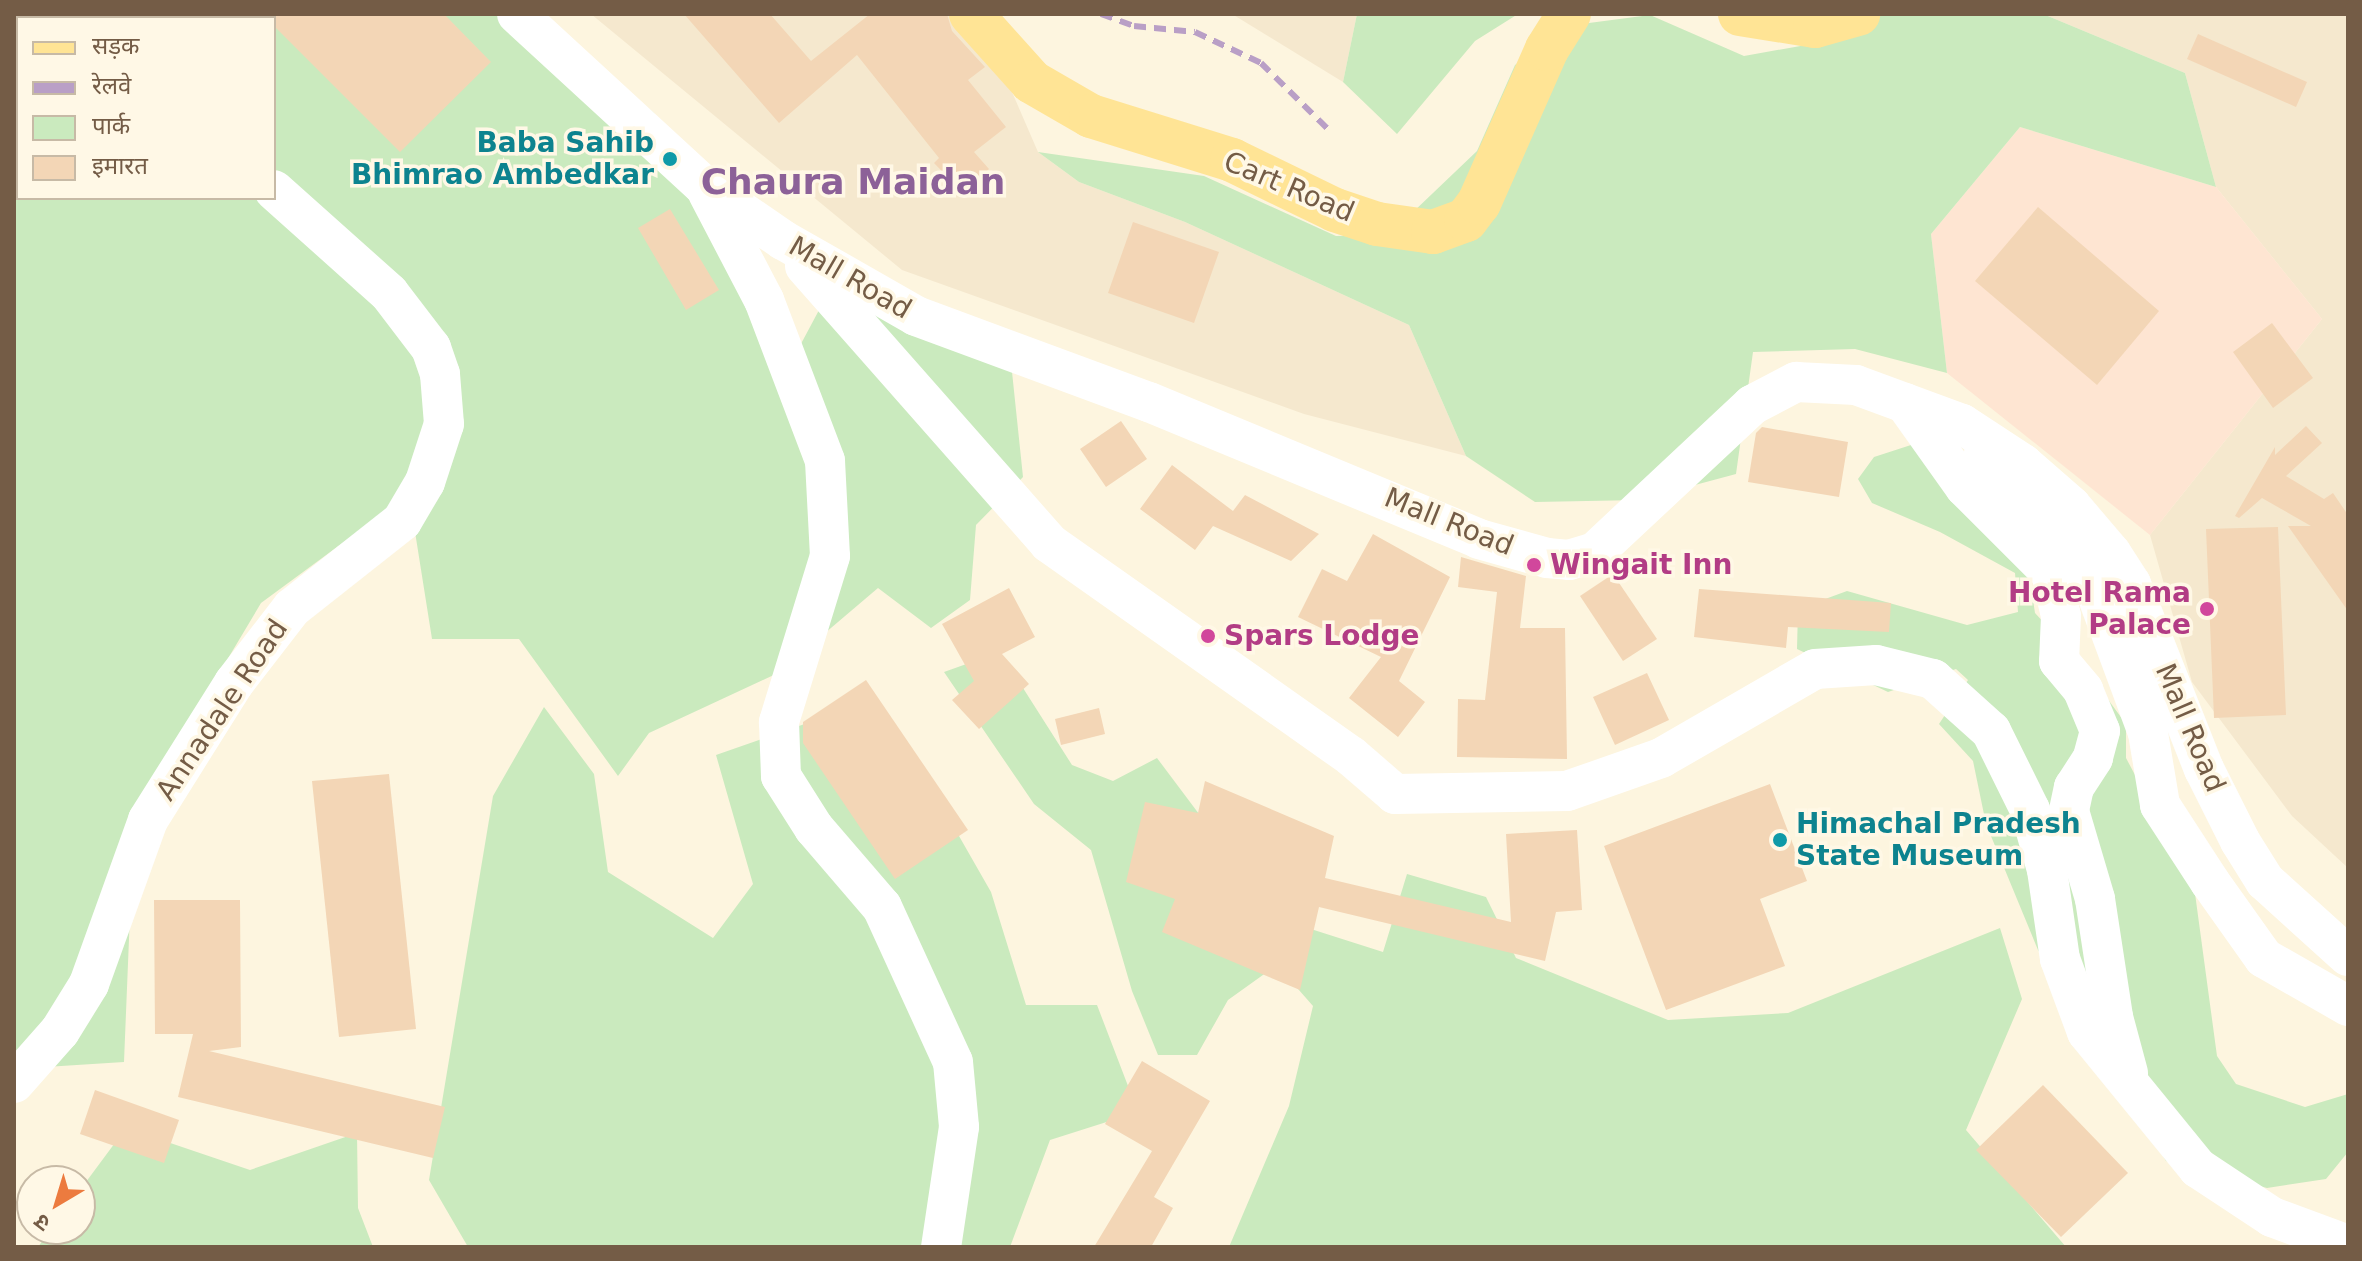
<!DOCTYPE html>
<meta charset="utf-8">
<style>
body{margin:0}
#map{position:relative;width:2362px;height:1261px;overflow:hidden;background:#fdf5df;font-family:"DejaVu Sans","Noto Sans Devanagari",sans-serif}
div>[style]{position:absolute}
[style*='--x']{left:calc(var(--x)*1px);top:calc(var(--y)*1px);width:calc(var(--w)*1px);rotate:calc(var(--a)*1deg)}
.residential>*{inset:0;background:#f5e8ce}
.commercial>*{inset:0;background:#fee5d2}
.green>*{inset:0;background:#caeabe}
.building>*{inset:0;background:#f3d6b6}
.minor>*{height:40px;margin:-20px;padding:0 20px;transform-origin:20px;border-radius:20px;background:#fff}
.major>*{height:44px;margin:-22px;padding:0 22px;transform-origin:22px;border-radius:22px;background:#ffe495}
.rail>*{height:6px;margin-top:-3px;transform-origin:0;background:repeating-linear-gradient(90deg,#b99fc6 0 12px,transparent 0 20px)}
.dots>*{width:22px;height:22px;translate:-50% -50%;box-sizing:border-box;border:4px solid #fff8e6;border-radius:50%}
span{translate:-50% -50%;white-space:nowrap;text-align:center;line-height:1.15;-webkit-text-stroke:7px #fff8e6;paint-order:stroke}
.culture-label{font-size:28px;color:#0d838f;font-weight:700}
.right{translate:-100% -50%;text-align:right}
.left{translate:0 -50%;text-align:left}
.street-label{font-size:28px;color:#745c46}
.hotel-label{font-size:28px;color:#b23c85;font-weight:700}
.district-label{font-size:36px;color:#8c6198;font-weight:700}
.frame{position:absolute;inset:0;border:16px solid #745c46;pointer-events:none}
.legend{position:absolute;left:16px;top:16px;width:260px;height:184px;box-sizing:border-box;background:#fff8e6;border:2px solid #c7baa6;margin:0;padding:10px 14px;list-style:none;font-size:24px;color:#745c46}
.legend li{display:flex;align-items:center;gap:16px;height:40px}
.legend b{width:40px;border:2px solid #c7baa6}
.north{position:absolute;left:16px;top:1165px;width:80px;height:80px;box-sizing:border-box;background:#fff8e6;border:2px solid #c7baa6;border-radius:50%;rotate:218deg;font-size:22px;font-weight:700;line-height:32px;text-align:center;color:#745c46}
.north::after{content:'';display:block;margin:auto;width:28px;height:36px;background:#ec7b3f;clip-path:polygon(50% 0,100% 100%,50% 72%,0 100%)}
</style>
<div id="map">
<div class="residential">
<div style="clip-path:polygon(591px 14px,956px 14px,1012px 92px,1038px 152px,1079px 182px,1185px 222px,1409px 325px,1466px 456px,1304px 414px,902px 270px)"></div>
<div style="clip-path:polygon(1232px 14px,1357px 14px,1343px 82px)"></div>
<div style="clip-path:polygon(2043px 14px,2348px 14px,2348px 868px,2292px 816px,2192px 682px,2150px 535px,2322px 319px,2216px 187px,2185px 73px)"></div>
</div>
<div class="commercial">
<div style="clip-path:polygon(2020px 127px,2216px 187px,2322px 319px,2150px 535px,1947px 373px,1931px 234px)"></div>
</div>
<div class="green">
<div style="clip-path:polygon(evenodd,14px 14px,535px 14px,654px 113px,787px 370px,826px 297px,1009px 343px,1023px 477px,976px 525px,970px 600px,931px 628px,878px 588px,778px 673px,649px 733px,618px 776px,519px 639px,432px 639px,409px 494px,261px 603px,134px 816px,124px 1062px,14px 1069px,14px 14px,18px 18px,274px 18px,274px 198px,18px 198px,18px 18px)"></div>
<div style="clip-path:polygon(1357px 14px,1518px 14px,1475px 41px,1397px 134px,1343px 82px)"></div>
<div style="clip-path:polygon(1881px 14px,2043px 14px,2185px 73px,2216px 187px,2020px 127px,1931px 234px,1947px 373px,1855px 349px,1753px 352px,1736px 474px,1639px 500px,1535px 502px,1466px 456px,1409px 325px,1185px 222px,1079px 182px,1038px 152px,1204px 176px,1336px 236px,1389px 235px,1477px 151px,1515px 65px,1566px 26px,1650px 15px,1744px 56px,1834px 40px)"></div>
<div style="clip-path:polygon(1911px 445px,2021px 521px,2035px 613px,2082px 664px,2126px 724px,2126px 758px,2194px 886px,2217px 1056px,2236px 1084px,2305px 1107px,2348px 1094px,2348px 1152px,2326px 1179px,2267px 1188px,2166px 1161px,2038px 950px,1986px 824px,1973px 761px,1939px 724px,1968px 680px,1956px 669px,1888px 692px,1797px 649px,1798px 609px,1847px 591px,1967px 625px,2018px 612px,2015px 573px,1940px 532px,1872px 503px,1858px 479px,1874px 457px)"></div>
<div style="clip-path:polygon(1000px 652px,1072px 765px,1113px 781px,1157px 758px,1202px 818px,1254px 911px,1383px 952px,1407px 874px,1486px 897px,1516px 958px,1668px 1020px,1788px 1013px,2000px 928px,2022px 999px,1966px 1130px,2066px 1247px,1229px 1247px,1289px 1106px,1313px 1006px,1277px 965px,1228px 1000px,1197px 1055px,1158px 1055px,1132px 991px,1091px 850px,1034px 804px,944px 672px)"></div>
<div style="clip-path:polygon(544px 707px,594px 774px,608px 872px,713px 938px,753px 884px,716px 755px,833px 714px,931px 787px,991px 892px,1026px 1005px,1097px 1005px,1138px 1112px,1050px 1140px,1010px 1247px,468px 1247px,429px 1180px,493px 796px)"></div>
<div style="clip-path:polygon(126px 1128px,250px 1170px,357px 1133px,358px 1208px,373px 1247px,38px 1247px,51px 1229px,80px 1229px,80px 1190px)"></div>
</div>
<div class="building">
<div style="clip-path:polygon(262px 14px,444px 14px,491px 62px,400px 152px,274px 26px,274px 18px)"></div>
<div style="clip-path:polygon(684px 14px,770px 14px,811px 61px,870px 14px,947px 14px,952px 31px,985px 67px,968px 80px,1006px 127px,974px 152px,989px 169px,963px 193px,934px 163px,939px 158px,857px 55px,779px 123px)"></div>
<div style="clip-path:polygon(2198px 34px,2307px 82px,2296px 107px,2187px 59px)"></div>
<div style="clip-path:polygon(2038px 207px,2159px 311px,2097px 385px,1975px 281px)"></div>
<div style="clip-path:polygon(670px 209px,719px 290px,686px 310px,638px 228px)"></div>
<div style="clip-path:polygon(1133px 222px,1219px 252px,1194px 323px,1108px 293px)"></div>
<div style="clip-path:polygon(2272px 323px,2313px 378px,2273px 408px,2233px 352px)"></div>
<div style="clip-path:polygon(1121px 421px,1147px 459px,1106px 487px,1080px 449px)"></div>
<div style="clip-path:polygon(2306px 426px,2322px 443px,2286px 476px,2324px 499px,2333px 493px,2348px 515px,2348px 611px,2288px 526px,2311px 526px,2262px 498px,2239px 518px,2235px 516px,2275px 447px,2275px 455px)"></div>
<div style="clip-path:polygon(1762px 427px,1848px 442px,1839px 497px,1748px 482px,1756px 433px)"></div>
<div style="clip-path:polygon(1172px 465px,1233px 511px,1245px 495px,1319px 534px,1291px 561px,1213px 526px,1195px 550px,1140px 509px)"></div>
<div style="clip-path:polygon(2278px 527px,2286px 715px,2214px 718px,2206px 529px)"></div>
<div style="clip-path:polygon(1373px 534px,1450px 577px,1399px 681px,1425px 702px,1398px 737px,1349px 698px,1381px 657px,1298px 617px,1322px 569px,1347px 581px)"></div>
<div style="clip-path:polygon(1461px 557px,1526px 576px,1520px 628px,1565px 628px,1567px 759px,1457px 757px,1458px 699px,1485px 700px,1497px 592px,1458px 587px)"></div>
<div style="clip-path:polygon(1613px 574px,1657px 639px,1623px 661px,1580px 596px)"></div>
<div style="clip-path:polygon(1009px 588px,1035px 637px,1002px 654px,1029px 684px,979px 729px,952px 700px,974px 681px,942px 624px)"></div>
<div style="clip-path:polygon(1699px 589px,1891px 603px,1889px 632px,1788px 627px,1786px 648px,1694px 637px)"></div>
<div style="clip-path:polygon(1647px 673px,1669px 720px,1615px 745px,1593px 697px)"></div>
<div style="clip-path:polygon(866px 680px,968px 830px,895px 879px,803px 743px,803px 722px)"></div>
<div style="clip-path:polygon(1099px 708px,1105px 734px,1061px 745px,1055px 719px)"></div>
<div style="clip-path:polygon(389px 774px,416px 1029px,339px 1037px,312px 781px)"></div>
<div style="clip-path:polygon(1205px 781px,1334px 836px,1325px 878px,1511px 922px,1506px 834px,1577px 830px,1582px 910px,1556px 912px,1545px 961px,1319px 907px,1300px 990px,1162px 932px,1175px 899px,1126px 882px,1145px 802px,1198px 813px)"></div>
<div style="clip-path:polygon(1770px 784px,1807px 881px,1760px 899px,1785px 966px,1666px 1010px,1604px 846px)"></div>
<div style="clip-path:polygon(154px 900px,240px 900px,241px 1047px,209px 1051px,445px 1107px,433px 1158px,178px 1097px,193px 1034px,155px 1034px)"></div>
<div style="clip-path:polygon(1142px 1061px,1210px 1101px,1154px 1197px,1173px 1208px,1151px 1247px,1094px 1247px,1152px 1151px,1105px 1124px)"></div>
<div style="clip-path:polygon(2043px 1085px,2128px 1173px,2061px 1237px,1976px 1150px)"></div>
<div style="clip-path:polygon(95px 1090px,179px 1120px,164px 1163px,80px 1134px)"></div>
</div>
<div class="minor">
<div style="--x:105;--y:14;--w:6;--a:45"></div>
<div style="--x:517;--y:14;--w:253;--a:42.6"></div>
<div style="--x:703;--y:185;--w:97;--a:34.5"></div>
<div style="--x:783;--y:240;--w:153;--a:29.7"></div>
<div style="--x:916;--y:316;--w:248;--a:20.3"></div>
<div style="--x:1149;--y:402;--w:357;--a:22.5"></div>
<div style="--x:1479;--y:539;--w:71;--a:15.6"></div>
<div style="--x:1547;--y:558;--w:22;--a:5"></div>
<div style="--x:1569;--y:560;--w:27;--a:-17"></div>
<div style="--x:1595;--y:552;--w:215;--a:-43.1"></div>
<div style="--x:1752;--y:405;--w:50;--a:-27.6"></div>
<div style="--x:1796;--y:382;--w:60;--a:2.9"></div>
<div style="--x:1856;--y:385;--w:113;--a:20.2"></div>
<div style="--x:1962;--y:424;--w:73;--a:33.3"></div>
<div style="--x:2023;--y:464;--w:64;--a:41.2"></div>
<div style="--x:2071;--y:506;--w:62;--a:49.6"></div>
<div style="--x:2111;--y:553;--w:37;--a:57"></div>
<div style="--x:2131;--y:584;--w:199;--a:68.5"></div>
<div style="--x:2204;--y:769;--w:80;--a:63.4"></div>
<div style="--x:2240;--y:841;--w:47;--a:58"></div>
<div style="--x:2265;--y:881;--w:112;--a:42.1"></div>
<div style="--x:708;--y:193;--w:121;--a:62.4"></div>
<div style="--x:764;--y:300;--w:172;--a:69.2"></div>
<div style="--x:825;--y:461;--w:95;--a:87"></div>
<div style="--x:830;--y:556;--w:174;--a:107.1"></div>
<div style="--x:779;--y:722;--w:54;--a:87.9"></div>
<div style="--x:781;--y:776;--w:62;--a:57.6"></div>
<div style="--x:814;--y:828;--w:104;--a:49.3"></div>
<div style="--x:882;--y:907;--w:170;--a:65.4"></div>
<div style="--x:953;--y:1062;--w:65;--a:84.7"></div>
<div style="--x:959;--y:1127;--w:121;--a:98.5"></div>
<div style="--x:805;--y:266;--w:369;--a:48.6"></div>
<div style="--x:1049;--y:543;--w:370;--a:35.2"></div>
<div style="--x:1351;--y:756;--w:58;--a:40.8"></div>
<div style="--x:1395;--y:794;--w:172;--a:-1"></div>
<div style="--x:1567;--y:791;--w:100;--a:-19.3"></div>
<div style="--x:1661;--y:758;--w:178;--a:-30"></div>
<div style="--x:1815;--y:669;--w:61;--a:-3.8"></div>
<div style="--x:1876;--y:665;--w:59;--a:13.8"></div>
<div style="--x:1933;--y:679;--w:78;--a:41.9"></div>
<div style="--x:1991;--y:731;--w:88;--a:63.7"></div>
<div style="--x:2030;--y:810;--w:62;--a:74.2"></div>
<div style="--x:2047;--y:870;--w:90;--a:81.7"></div>
<div style="--x:2060;--y:959;--w:78;--a:69.7"></div>
<div style="--x:2087;--y:1032;--w:176;--a:50.8"></div>
<div style="--x:2198;--y:1168;--w:89;--a:33.5"></div>
<div style="--x:2272;--y:1217;--w:81;--a:20.2"></div>
<div style="--x:1905;--y:403;--w:103;--a:54.5"></div>
<div style="--x:1965;--y:487;--w:122;--a:45"></div>
<div style="--x:2051;--y:573;--w:44;--a:76.9"></div>
<div style="--x:2061;--y:616;--w:45;--a:92.5"></div>
<div style="--x:2059;--y:661;--w:38;--a:50"></div>
<div style="--x:2083;--y:690;--w:44;--a:67.5"></div>
<div style="--x:2100;--y:731;--w:28;--a:105"></div>
<div style="--x:2093;--y:758;--w:35;--a:123"></div>
<div style="--x:2074;--y:787;--w:25;--a:102"></div>
<div style="--x:2069;--y:811;--w:92;--a:73.5"></div>
<div style="--x:2095;--y:899;--w:119;--a:81.3"></div>
<div style="--x:2113;--y:1017;--w:58;--a:75"></div>
<div style="--x:1984;--y:453;--w:181;--a:51.5"></div>
<div style="--x:2097;--y:595;--w:147;--a:69.7"></div>
<div style="--x:2148;--y:733;--w:73;--a:80.5"></div>
<div style="--x:2160;--y:805;--w:92;--a:57"></div>
<div style="--x:2210;--y:882;--w:93;--a:54.6"></div>
<div style="--x:2264;--y:958;--w:97;--a:29.7"></div>
<div style="--x:14;--y:1083;--w:69;--a:-48.5"></div>
<div style="--x:60;--y:1031;--w:55;--a:-58.3"></div>
<div style="--x:89;--y:984;--w:174;--a:-70.2"></div>
<div style="--x:148;--y:820;--w:162;--a:-57.9"></div>
<div style="--x:234;--y:683;--w:95;--a:-52.3"></div>
<div style="--x:292;--y:608;--w:140;--a:-38.3"></div>
<div style="--x:402;--y:521;--w:45;--a:-59.5"></div>
<div style="--x:425;--y:482;--w:61;--a:-71.9"></div>
<div style="--x:444;--y:424;--w:50;--a:-94.6"></div>
<div style="--x:440;--y:374;--w:28;--a:-109"></div>
<div style="--x:431;--y:348;--w:69;--a:-127.4"></div>
<div style="--x:389;--y:293;--w:154;--a:-138.2"></div>
</div>
<div class="major">
<div style="--x:971;--y:14;--w:91;--a:48.1"></div>
<div style="--x:1032;--y:82;--w:68;--a:30"></div>
<div style="--x:1091;--y:116;--w:148;--a:17.3"></div>
<div style="--x:1232;--y:160;--w:114;--a:25.9"></div>
<div style="--x:1335;--y:210;--w:44;--a:18.4"></div>
<div style="--x:1377;--y:224;--w:57;--a:8.1"></div>
<div style="--x:1433;--y:232;--w:35;--a:-20"></div>
<div style="--x:1466;--y:220;--w:21;--a:-53"></div>
<div style="--x:1479;--y:203;--w:168;--a:-66.2"></div>
<div style="--x:1547;--y:49;--w:41;--a:-57.8"></div>
<div style="--x:1740;--y:14;--w:76;--a:9.1"></div>
<div style="--x:1815;--y:26;--w:45;--a:-15.6"></div>
</div>
<div class="rail">
<div style="--x:1101;--y:14;--w:35;--a:20"></div>
<div style="--x:1134;--y:26;--w:61;--a:5.6"></div>
<div style="--x:1195;--y:32;--w:73;--a:25.2"></div>
<div style="--x:1261;--y:63;--w:93;--a:44.6"></div>
</div>
<div class="dots">
<div style="left:670px;top:159px;background:#0f9aa8"></div>
<div style="left:1534px;top:565px;background:#d1479c"></div>
<div style="left:2207px;top:609px;background:#d1479c"></div>
<div style="left:1208px;top:636px;background:#d1479c"></div>
<div style="left:1780px;top:840px;background:#0f9aa8"></div>
</div>
<div class="culture-label">
<span class="right" style="left:654px;top:159px">Baba Sahib<br>Bhimrao Ambedkar</span>
<span class="left" style="left:1796px;top:840px">Himachal Pradesh<br>State Museum</span>
</div>
<div class="street-label">
<span style="left:1289px;top:187px;rotate:23deg">Cart Road</span>
<span style="left:850px;top:278px;rotate:30deg">Mall Road</span>
<span style="left:1449px;top:522px;rotate:22deg">Mall Road</span>
<span style="left:222px;top:710px;rotate:-56deg">Annadale Road</span>
<span style="left:2190px;top:728px;rotate:67deg">Mall Road</span>
</div>
<div class="hotel-label">
<span class="left" style="left:1550px;top:565px">Wingait Inn</span>
<span class="right" style="left:2191px;top:609px">Hotel Rama<br>Palace</span>
<span class="left" style="left:1224px;top:636px">Spars Lodge</span>
</div>
<div class="district-label">
<span style="left:853px;top:182px">Chaura Maidan</span>
</div>
<div class="frame"></div>
<ul class="legend">
<li><b style="height:10px;background:#ffe495"></b>सड़क</li>
<li><b style="height:10px;background:#b99fc6"></b>रेलवे</li>
<li><b style="height:22px;background:#caeabe"></b>पार्क</li>
<li><b style="height:22px;background:#f3d6b6"></b>इमारत</li>
</ul>
<div class="north">उ</div>
</div>
